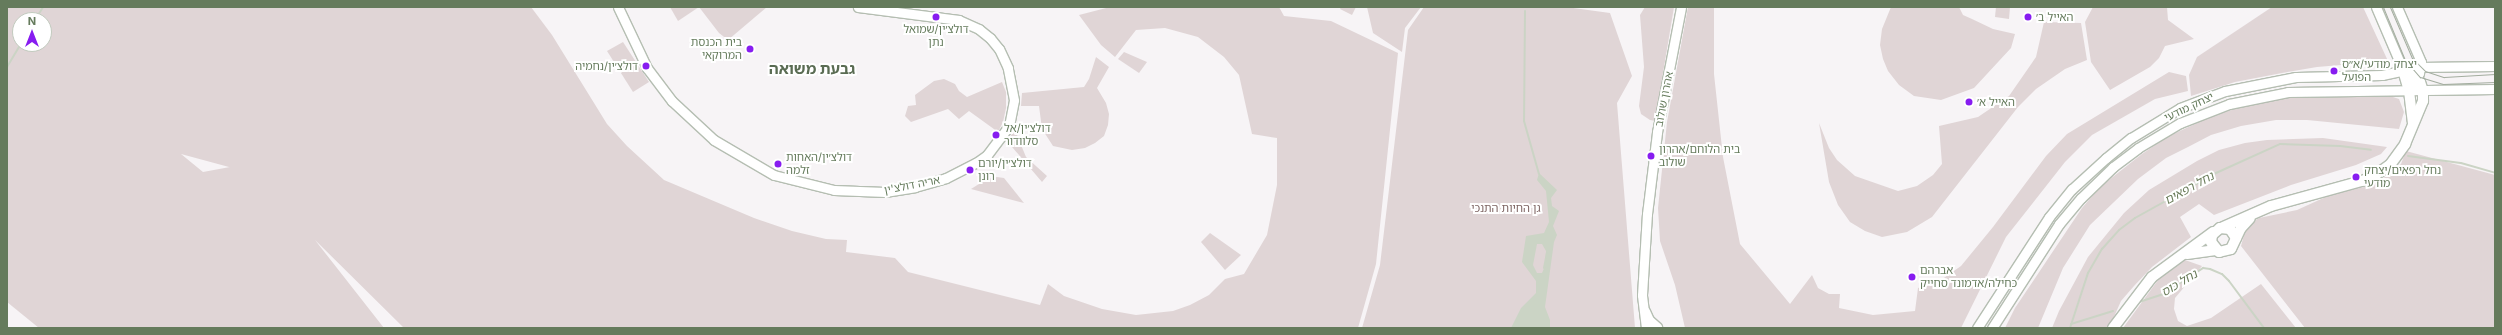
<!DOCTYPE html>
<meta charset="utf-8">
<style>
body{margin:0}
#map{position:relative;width:2502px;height:335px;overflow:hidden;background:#f7f4f6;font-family:Inter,"Noto Sans Hebrew",sans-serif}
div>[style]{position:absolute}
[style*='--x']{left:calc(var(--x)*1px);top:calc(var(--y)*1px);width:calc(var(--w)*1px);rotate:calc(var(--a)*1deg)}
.green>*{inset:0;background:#e0d5d6}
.water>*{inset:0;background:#cbd4c5}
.stream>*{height:2px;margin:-1px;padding:0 1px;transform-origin:1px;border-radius:1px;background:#cbd4c5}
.roads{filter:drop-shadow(1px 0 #b5beb2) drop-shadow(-1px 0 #b5beb2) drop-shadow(0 1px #b5beb2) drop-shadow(0 -1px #b5beb2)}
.secondary>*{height:9px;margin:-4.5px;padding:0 4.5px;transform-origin:4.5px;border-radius:4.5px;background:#fff}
.primary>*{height:10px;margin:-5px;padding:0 5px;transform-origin:5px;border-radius:5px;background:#fff}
.tram>*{height:1px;margin:-0.5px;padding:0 0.5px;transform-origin:0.5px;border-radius:0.5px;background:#a3ad9f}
.dots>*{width:11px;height:11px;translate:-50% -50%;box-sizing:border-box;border:2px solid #fff;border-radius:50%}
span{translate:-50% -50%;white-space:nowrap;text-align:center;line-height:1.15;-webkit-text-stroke:4px #fff;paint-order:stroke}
.poi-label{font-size:11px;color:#657b5c}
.left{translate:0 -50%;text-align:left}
.right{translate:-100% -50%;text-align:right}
.street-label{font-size:11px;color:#657b5c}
.park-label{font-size:11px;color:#7e6563}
.water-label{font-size:12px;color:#6a7c5a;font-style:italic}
.district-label{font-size:15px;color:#5a6c53;font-weight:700}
.frame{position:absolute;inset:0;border:8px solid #657b5c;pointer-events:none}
.north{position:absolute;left:12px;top:12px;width:40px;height:40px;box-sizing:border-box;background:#fff;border:1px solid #c1cabe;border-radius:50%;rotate:0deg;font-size:11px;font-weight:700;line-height:16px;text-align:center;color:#657b5c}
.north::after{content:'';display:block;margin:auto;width:14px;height:18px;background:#871cf0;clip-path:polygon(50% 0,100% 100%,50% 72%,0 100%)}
</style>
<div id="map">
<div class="green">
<div style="clip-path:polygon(evenodd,7px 7px,531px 7px,552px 35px,607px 124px,627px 146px,664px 180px,754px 218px,792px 231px,826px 239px,847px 240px,846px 252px,895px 258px,908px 272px,1040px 305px,1048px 284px,1064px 296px,1102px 309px,1136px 315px,1173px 311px,1190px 305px,1209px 295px,1225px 279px,1244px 274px,1267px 235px,1277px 185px,1277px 138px,1252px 134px,1239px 75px,1224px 57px,1198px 37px,1165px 28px,1136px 30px,1115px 57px,1101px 45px,1079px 15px,1110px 7px,1279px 7px,1284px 16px,1331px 21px,1398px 53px,1376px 264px,1358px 328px,404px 328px,315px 240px,384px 328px,39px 328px,7px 302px,7px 7px,20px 20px,44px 20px,44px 44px,20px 44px,20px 20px,7px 7px,181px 154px,229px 167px,230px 167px,203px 172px,181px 154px)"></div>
<div style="clip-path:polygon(670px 7px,699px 7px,678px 21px)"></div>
<div style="clip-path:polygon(699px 7px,767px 7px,728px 40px,719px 33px)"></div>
<div style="clip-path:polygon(1341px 7px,1356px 7px,1352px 15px,1340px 9px)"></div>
<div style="clip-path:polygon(1367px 7px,1421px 7px,1405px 28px,1402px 52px,1373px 33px)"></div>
<div style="clip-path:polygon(1424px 7px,1566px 7px,1610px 13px,1632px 76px,1617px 103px,1635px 328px,1362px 328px,1380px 265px,1408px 30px)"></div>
<div style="clip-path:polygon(1645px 7px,1674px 7px,1655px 121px,1650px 120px,1641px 114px,1639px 106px,1644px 67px,1640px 15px)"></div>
<div style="clip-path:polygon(1688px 7px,1714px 7px,1714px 74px,1723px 157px,1740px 244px,1790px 304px,1812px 275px,1818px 288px,1829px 294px,1840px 294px,1839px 308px,1873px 315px,1915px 311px,1918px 288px,1941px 280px,1961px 266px,1993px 227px,2046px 156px,2067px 134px,2169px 72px,2186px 76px,2188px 91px,2155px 99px,2092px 135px,2065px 162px,2006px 237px,1961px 328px,1685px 328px,1675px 285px,1660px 241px,1658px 208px,1667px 122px)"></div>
<div style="clip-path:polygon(1891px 7px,1959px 7px,1963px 15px,1972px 19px,1993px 29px,2015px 34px,2011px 48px,1974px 88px,1941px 100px,1914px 96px,1899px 85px,1888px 71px,1883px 59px,1880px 45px,1882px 29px)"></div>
<div style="clip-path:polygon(1996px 7px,2010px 7px,2009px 19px,1995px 17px)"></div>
<div style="clip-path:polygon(2093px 7px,2167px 7px,2168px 20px,2194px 39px,2165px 46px,2159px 58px,2150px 67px,2110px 90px,2091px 62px,2085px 22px)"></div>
<div style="clip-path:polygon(2272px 7px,2363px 7px,2388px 61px,2317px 67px,2282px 73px,2235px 82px,2191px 96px,2189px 75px,2197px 57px)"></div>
<div style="clip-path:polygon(2044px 22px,2081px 23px,2087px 60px,2065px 69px,2036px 89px,2018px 107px,1932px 217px,1907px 232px,1882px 237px,1865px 231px,1850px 222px,1838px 205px,1829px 182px,1819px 123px,1829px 148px,1837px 160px,1855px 176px,1898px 191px,1917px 186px,1933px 175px,1942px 164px,1939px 126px,1978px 117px,2009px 96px,2036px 57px)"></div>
<div style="clip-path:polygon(623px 42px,649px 82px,633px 92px,607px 51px)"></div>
<div style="clip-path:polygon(1124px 52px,1147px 62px,1139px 73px,1118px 59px)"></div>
<div style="clip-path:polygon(1096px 57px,1109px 67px,1097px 88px,1106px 103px,1109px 114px,1108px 125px,1104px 136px,1095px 143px,1085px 148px,1072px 150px,1053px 146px,1042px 129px,1039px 106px,1021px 106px,1022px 93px,1084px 87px,1089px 79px)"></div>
<div style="clip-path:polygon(944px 79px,955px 84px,959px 91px,967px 97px,1002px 82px,1006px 92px,1006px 108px,1003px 122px,998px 132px,969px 111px,959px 119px,948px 109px,911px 122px,905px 116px,908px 106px,916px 105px,915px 95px,934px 81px)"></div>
<div style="clip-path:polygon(2339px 93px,2390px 96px,2399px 99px,2404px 112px,2399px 129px,2307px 120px,2276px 120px,2241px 126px,2211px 135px,2188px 147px,2166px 158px,2138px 179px,2090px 225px,2063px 268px,2038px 328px,2005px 328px,2015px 308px,2082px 208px,2100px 187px,2142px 154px,2167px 137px,2210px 117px,2244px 106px,2274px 99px)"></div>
<div style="clip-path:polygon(1015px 130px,1026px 157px,1047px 176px,1042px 182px,1007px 141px)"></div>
<div style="clip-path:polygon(2323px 138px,2387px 147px,2381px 154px,2356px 165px,2291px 185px,2214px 215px,2199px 204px,2180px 217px,2191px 237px,2152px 267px,2134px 286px,2121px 301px,2109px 328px,2052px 328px,2059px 311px,2088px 257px,2124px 213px,2149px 190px,2197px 161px,2219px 150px,2245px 143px,2267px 140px)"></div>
<div style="clip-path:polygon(2406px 151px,2495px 175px,2495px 328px,2305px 328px,2241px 246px,2244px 235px,2251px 223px,2259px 218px,2297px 210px,2330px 195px,2368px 186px,2387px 176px,2401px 164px)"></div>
<div style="clip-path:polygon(997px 177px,1004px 178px,1024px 203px,971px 189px,987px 179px)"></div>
<div style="clip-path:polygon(1210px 233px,1241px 255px,1225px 270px,1201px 242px)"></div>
<div style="clip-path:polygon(2185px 260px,2202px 266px,2175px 298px,2174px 309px,2178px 321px,2187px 326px,2211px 318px,2261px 284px,2296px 328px,2123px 328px,2161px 276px)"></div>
</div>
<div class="water">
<div style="clip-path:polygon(evenodd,1539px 173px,1557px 190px,1551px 198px,1552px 206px,1559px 211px,1553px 226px,1557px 235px,1554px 242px,1545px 307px,1550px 320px,1550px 328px,1511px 328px,1521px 308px,1536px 293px,1536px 281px,1522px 262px,1526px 236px,1544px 233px,1549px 222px,1546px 191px,1537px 180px,1539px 173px,1537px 244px,1542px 244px,1546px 251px,1545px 266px,1542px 273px,1537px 273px,1533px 265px,1537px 244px)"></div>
</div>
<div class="stream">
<div style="--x:1525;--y:11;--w:110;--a:90.5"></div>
<div style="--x:1524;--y:121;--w:55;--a:74.2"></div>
<div style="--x:35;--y:20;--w:15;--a:-58"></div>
<div style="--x:7;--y:67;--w:27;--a:-59"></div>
<div style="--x:2408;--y:156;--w:53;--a:7.5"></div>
<div style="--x:2461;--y:163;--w:35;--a:16"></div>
<div style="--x:1544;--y:268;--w:15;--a:-79"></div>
<div style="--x:2139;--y:302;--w:25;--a:-18"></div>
<div style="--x:2163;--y:294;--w:48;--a:-33"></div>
<div style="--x:2203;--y:268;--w:7;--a:8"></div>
<div style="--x:2210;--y:269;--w:13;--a:23"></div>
<div style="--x:2222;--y:274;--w:10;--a:45"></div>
<div style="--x:2229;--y:281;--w:59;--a:53.3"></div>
<div style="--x:2071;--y:324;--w:44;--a:-17.2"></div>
<div style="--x:2070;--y:328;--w:58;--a:-71.9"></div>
<div style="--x:2088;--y:273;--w:28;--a:-60"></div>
<div style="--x:2102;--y:249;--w:25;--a:-48"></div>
<div style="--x:2119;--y:230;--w:20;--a:-37"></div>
<div style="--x:2135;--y:218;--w:93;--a:-29.1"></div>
<div style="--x:2216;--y:173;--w:70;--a:-24.4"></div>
<div style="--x:2280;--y:144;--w:60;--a:1.9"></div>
<div style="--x:2340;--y:146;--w:31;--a:7"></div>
</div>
<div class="roads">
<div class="secondary">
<div style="--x:618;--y:7;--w:68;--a:64.6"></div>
<div style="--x:647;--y:68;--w:41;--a:52.9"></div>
<div style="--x:672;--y:101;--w:57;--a:42.9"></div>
<div style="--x:714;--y:140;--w:69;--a:30.3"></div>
<div style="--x:774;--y:175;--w:62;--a:14"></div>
<div style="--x:834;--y:190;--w:51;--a:2.2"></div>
<div style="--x:885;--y:192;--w:30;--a:-9"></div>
<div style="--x:915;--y:187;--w:32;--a:-16"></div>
<div style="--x:946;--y:178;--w:34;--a:-27"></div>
<div style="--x:976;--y:163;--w:14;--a:-36"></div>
<div style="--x:987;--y:155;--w:36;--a:-53"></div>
<div style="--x:1009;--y:126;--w:26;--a:-79"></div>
<div style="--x:1014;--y:100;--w:33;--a:-101"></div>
<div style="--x:1008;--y:68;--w:21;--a:-115"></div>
<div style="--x:999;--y:49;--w:14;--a:-129"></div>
<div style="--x:990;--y:38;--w:14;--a:-141"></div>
<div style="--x:979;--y:29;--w:22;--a:-156"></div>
<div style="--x:959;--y:20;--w:102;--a:-172.7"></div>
<div style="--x:2376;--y:7;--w:69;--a:66.8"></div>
<div style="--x:2397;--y:7;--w:60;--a:66.4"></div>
<div style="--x:2421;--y:62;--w:11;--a:100"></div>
<div style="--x:2419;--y:73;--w:21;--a:119"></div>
<div style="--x:1645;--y:311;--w:10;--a:66"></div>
<div style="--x:1649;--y:320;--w:11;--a:41"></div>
<div style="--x:1646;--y:328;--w:33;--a:-97"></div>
<div style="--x:1642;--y:295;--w:81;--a:-86.5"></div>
<div style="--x:1647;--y:214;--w:83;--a:-83"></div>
<div style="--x:1657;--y:132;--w:127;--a:-79.1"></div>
<div style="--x:1977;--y:328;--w:132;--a:-57"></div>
<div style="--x:2049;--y:217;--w:36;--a:-51"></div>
<div style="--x:2072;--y:189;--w:46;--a:-42.4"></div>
<div style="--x:2106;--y:158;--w:32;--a:-39"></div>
<div style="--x:2131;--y:138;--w:57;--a:-31.5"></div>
<div style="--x:2180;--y:108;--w:48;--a:-20.7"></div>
<div style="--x:2225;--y:91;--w:72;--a:-11.2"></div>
<div style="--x:2296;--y:77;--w:86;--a:-1.3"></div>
<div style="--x:2382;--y:75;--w:38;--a:-12"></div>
<div style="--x:2419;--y:67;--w:76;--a:-0.8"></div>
<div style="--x:1992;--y:328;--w:124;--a:-57.2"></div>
<div style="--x:2059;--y:224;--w:34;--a:-50"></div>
<div style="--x:2081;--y:198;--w:45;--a:-44.1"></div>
<div style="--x:2113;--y:167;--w:31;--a:-37"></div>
<div style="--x:2138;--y:148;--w:49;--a:-30.8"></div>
<div style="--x:2180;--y:123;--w:53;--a:-21.2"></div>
<div style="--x:2229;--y:104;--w:60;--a:-11.5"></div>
<div style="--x:2288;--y:92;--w:207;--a:-0.8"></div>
</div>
<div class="primary">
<div style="--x:2403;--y:70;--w:22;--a:74"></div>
<div style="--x:2409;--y:91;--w:32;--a:83"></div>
<div style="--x:2223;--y:227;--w:52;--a:-23.6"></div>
<div style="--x:2271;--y:206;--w:94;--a:-15.4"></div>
<div style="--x:2362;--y:181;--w:13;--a:-23"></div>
<div style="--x:2374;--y:176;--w:19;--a:-35"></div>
<div style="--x:2390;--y:165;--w:26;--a:-54"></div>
<div style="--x:2405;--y:144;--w:47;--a:-67.3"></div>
<div style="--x:2423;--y:101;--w:10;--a:-90"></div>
<div style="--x:2423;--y:91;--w:9;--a:-108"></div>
<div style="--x:2420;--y:82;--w:21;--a:-145"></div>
<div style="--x:2236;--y:238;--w:11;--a:-124"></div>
<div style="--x:2230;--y:229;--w:10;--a:-174"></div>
<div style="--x:2220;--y:228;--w:11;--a:139"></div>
<div style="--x:2212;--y:235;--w:7;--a:98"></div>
<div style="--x:2211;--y:242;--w:13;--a:51"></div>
<div style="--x:2219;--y:252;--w:12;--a:-14"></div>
<div style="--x:2231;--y:249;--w:23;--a:-65"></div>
<div style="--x:2241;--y:228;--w:13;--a:-48"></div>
<div style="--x:2187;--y:254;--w:29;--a:-8"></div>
<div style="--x:2113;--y:328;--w:64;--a:-52.6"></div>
<div style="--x:2152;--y:277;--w:76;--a:-36.4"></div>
</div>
</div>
<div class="tram">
<div style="--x:2383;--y:7;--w:57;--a:67.5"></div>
<div style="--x:2405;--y:60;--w:23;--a:49"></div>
<div style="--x:2420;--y:77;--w:24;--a:17"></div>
<div style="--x:2443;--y:84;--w:52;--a:-2.2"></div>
<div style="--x:2390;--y:7;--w:56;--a:66.7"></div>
<div style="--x:2412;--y:58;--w:18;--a:45"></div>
<div style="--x:2425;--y:71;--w:20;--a:18"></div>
<div style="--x:2444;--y:77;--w:51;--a:-3.4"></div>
</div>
<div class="dots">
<div style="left:936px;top:17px;background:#871cf0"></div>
<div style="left:2028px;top:17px;background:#871cf0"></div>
<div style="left:750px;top:49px;background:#871cf0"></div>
<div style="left:646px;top:66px;background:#871cf0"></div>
<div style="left:2334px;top:71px;background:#871cf0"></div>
<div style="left:1969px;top:102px;background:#871cf0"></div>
<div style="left:996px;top:135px;background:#871cf0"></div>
<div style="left:1651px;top:156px;background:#871cf0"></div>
<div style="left:778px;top:164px;background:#871cf0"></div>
<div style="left:970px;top:170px;background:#871cf0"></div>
<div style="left:2356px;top:177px;background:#871cf0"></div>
<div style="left:1912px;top:277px;background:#871cf0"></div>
</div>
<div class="poi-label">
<span class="left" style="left:2036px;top:17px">האייל ב׳</span>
<span style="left:936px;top:36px">דולצ׳ין/שמואל<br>נתן</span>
<span class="right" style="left:742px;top:49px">בית הכנסת<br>המרוקאי</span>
<span class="left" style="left:2342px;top:71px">יצחק מודעי/א״ס<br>הפועל</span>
<span class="right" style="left:638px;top:66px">דולצ׳ין/נחמיה</span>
<span class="left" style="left:1977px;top:102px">האייל א׳</span>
<span class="left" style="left:1004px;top:135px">דולצ׳ין/אל<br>סלוודור</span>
<span class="left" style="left:1659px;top:156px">בית הלוחם/אהרון<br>שולוב</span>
<span class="left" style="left:786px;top:164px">דולצ׳ין/האחות<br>זלמה</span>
<span class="left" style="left:978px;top:170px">דולצ׳ין/יורם<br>רונן</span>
<span class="left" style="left:2364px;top:177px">נחל רפאים/יצחק<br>מודעי</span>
<span class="left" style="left:1920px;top:277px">אברהם<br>כחילה/אדמונד סחייק</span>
</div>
<div class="street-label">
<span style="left:1664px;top:99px;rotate:-79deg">אהרון שולוב</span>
<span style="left:2189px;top:107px;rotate:-25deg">יצחק מודעי</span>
<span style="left:912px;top:185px;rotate:-11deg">אריה דולצ'ין</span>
</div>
<div class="park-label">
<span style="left:1506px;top:208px">גן החיות התנכי</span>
</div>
<div class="water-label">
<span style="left:2189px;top:188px;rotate:-29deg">נחל רפאים</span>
<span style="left:2179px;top:283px;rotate:-31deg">נחל כוס</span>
</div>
<div class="district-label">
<span style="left:812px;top:69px">גבעת משואה</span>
</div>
<div class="frame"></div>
<div class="north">N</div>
</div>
